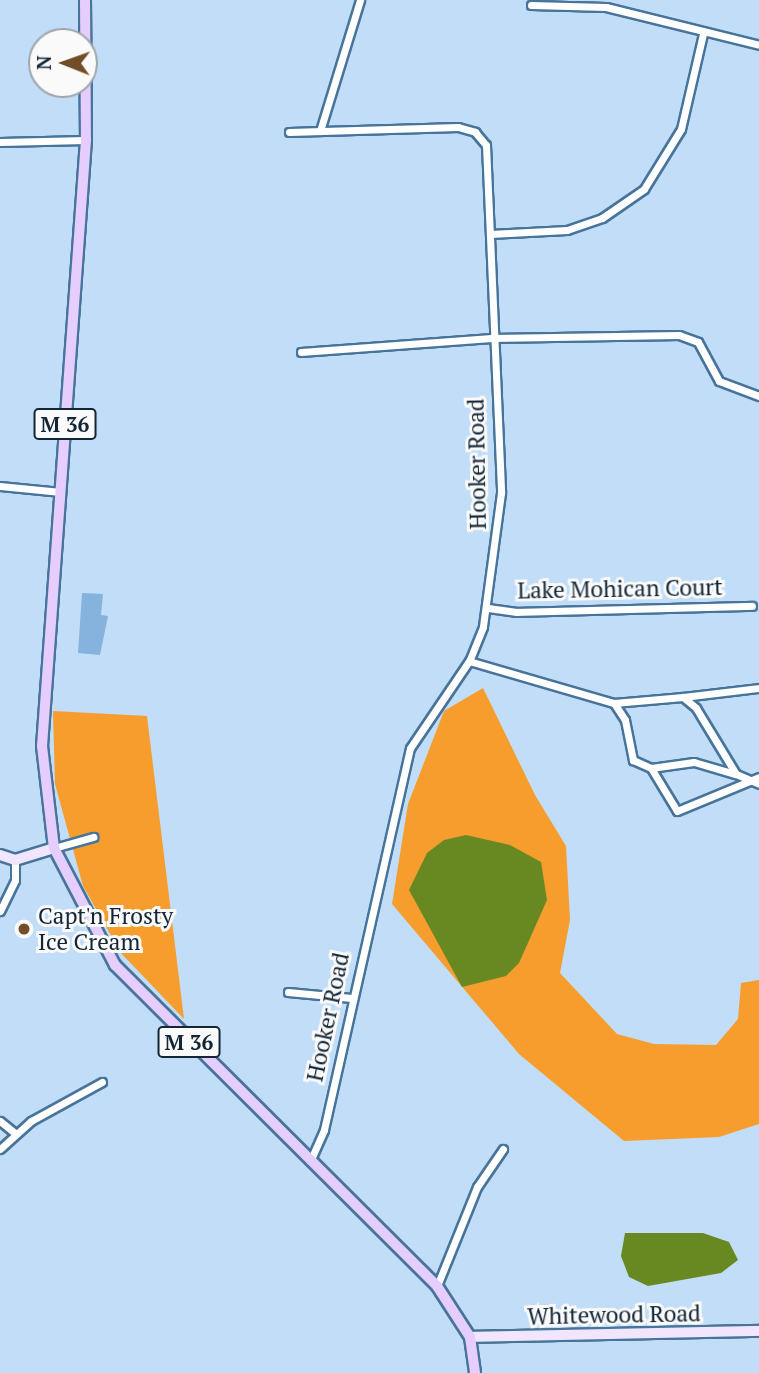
<!DOCTYPE html>
<style>
body{margin:0}
#map{position:relative;width:759px;height:1373px;overflow:hidden;background:#c1ddf7;font-family:"PT Serif",serif}
div>[style]{position:absolute}
[style*='--x']{left:calc(var(--x)*1px);top:calc(var(--y)*1px);width:calc(var(--w)*1px);rotate:calc(var(--a)*1deg)}
.green>*{inset:0;background:#f69d2e}
.water>*{inset:0;background:#688922}
.building>*{inset:0;background:#85b3dd}
.roads{filter:drop-shadow(2px 0 #47749a) drop-shadow(-2px 0 #47749a) drop-shadow(0 2px #47749a) drop-shadow(0 -2px #47749a)}
.street>*{height:7px;margin:-3.5px;padding:0 3.5px;transform-origin:3.5px;border-radius:3.5px;background:#fff}
.secondary>*{height:10px;margin:-5px;padding:0 5px;transform-origin:5px;border-radius:5px;background:#f2e6ff}
.primary>*{height:10px;margin:-5px;padding:0 5px;transform-origin:5px;border-radius:5px;background:#e5cdfe}
.dots>*{width:19px;height:19px;translate:-50% -50%;box-sizing:border-box;border:4px solid #fafafa;border-radius:50%}
span{translate:-50% -50%;white-space:nowrap;text-align:center;line-height:1.15;-webkit-text-stroke:6px #fafafa;paint-order:stroke}
.shield-label span{padding:2px 5px;background:#fafafa;border:2px solid;border-radius:5px;-webkit-text-stroke-width:0}
.shield-label{font-size:21px;color:#132636;font-weight:700}
.street-label{font-size:23px;color:#132636}
.poi-label{font-size:23px;color:#132636}
.left{translate:0 -50%;text-align:left}
.north{position:absolute;left:28px;top:28px;width:70px;height:70px;box-sizing:border-box;background:#fafafa;border:2px solid #9ea5ac;border-radius:50%;rotate:271deg;font-size:19px;font-weight:700;line-height:28px;text-align:center;color:#132636}
.north::after{content:'';display:block;margin:auto;width:24px;height:32px;background:#714e27;clip-path:polygon(50% 0,100% 100%,50% 72%,0 100%)}
</style>
<div id="map">
<div class="green">
<div style="clip-path:polygon(483px 688px,535px 795px,566px 846px,570px 920px,560px 973px,617px 1034px,654px 1044px,716px 1045px,738px 1019px,741px 983px,759px 980px,759px 1124px,719px 1137px,624px 1141px,519px 1054px,392px 904px,408px 804px,444px 711px)"></div>
<div style="clip-path:polygon(53px 711px,147px 716px,184px 1019px,121px 953px,83px 886px,55px 784px)"></div>
</div>
<div class="water">
<div style="clip-path:polygon(466px 835px,510px 845px,541px 862px,547px 900px,519px 963px,506px 976px,462px 987px,409px 890px,427px 853px,444px 840px)"></div>
<div style="clip-path:polygon(625px 1233px,703px 1233px,729px 1242px,738px 1260px,721px 1273px,648px 1286px,629px 1277px,621px 1256px)"></div>
</div>
<div class="building">
<div style="clip-path:polygon(82px 593px,103px 594px,101px 615px,108px 616px,100px 655px,78px 653px)"></div>
</div>
<div class="roads">
<div class="street">
<div style="--x:531;--y:5;--w:75;--a:1.5"></div>
<div style="--x:606;--y:7;--w:158;--a:13.9"></div>
<div style="--x:320;--y:131;--w:137;--a:-73"></div>
<div style="--x:289;--y:132;--w:169;--a:-1.7"></div>
<div style="--x:458;--y:127;--w:18;--a:16"></div>
<div style="--x:475;--y:132;--w:17;--a:50"></div>
<div style="--x:486;--y:145;--w:348;--a:87.5"></div>
<div style="--x:501;--y:493;--w:135;--a:97.7"></div>
<div style="--x:483;--y:627;--w:37;--a:112"></div>
<div style="--x:469;--y:661;--w:105;--a:124.1"></div>
<div style="--x:410;--y:748;--w:392;--a:102.7"></div>
<div style="--x:324;--y:1130;--w:34;--a:114"></div>
<div style="--x:0;--y:142;--w:86;--a:-1.3"></div>
<div style="--x:490;--y:234;--w:77;--a:-3"></div>
<div style="--x:567;--y:230;--w:37;--a:-19"></div>
<div style="--x:602;--y:218;--w:51;--a:-34.6"></div>
<div style="--x:644;--y:189;--w:70;--a:-58.3"></div>
<div style="--x:681;--y:129;--w:98;--a:-77"></div>
<div style="--x:301;--y:352;--w:191;--a:-4.2"></div>
<div style="--x:491;--y:338;--w:188;--a:-0.9"></div>
<div style="--x:679;--y:335;--w:20;--a:20"></div>
<div style="--x:698;--y:342;--w:44;--a:61.7"></div>
<div style="--x:719;--y:381;--w:43;--a:20.6"></div>
<div style="--x:0;--y:486;--w:60;--a:5.7"></div>
<div style="--x:488;--y:608;--w:29;--a:8"></div>
<div style="--x:517;--y:612;--w:235;--a:-1.5"></div>
<div style="--x:469;--y:661;--w:151;--a:16.2"></div>
<div style="--x:614;--y:703;--w:69;--a:-5"></div>
<div style="--x:683;--y:697;--w:17;--a:40"></div>
<div style="--x:696;--y:708;--w:77;--a:58.8"></div>
<div style="--x:736;--y:774;--w:25;--a:23"></div>
<div style="--x:683;--y:697;--w:77;--a:-6.8"></div>
<div style="--x:614;--y:703;--w:20;--a:57"></div>
<div style="--x:625;--y:720;--w:41;--a:78.7"></div>
<div style="--x:633;--y:760;--w:20;--a:24"></div>
<div style="--x:651;--y:768;--w:43;--a:-7.9"></div>
<div style="--x:694;--y:762;--w:43;--a:16.3"></div>
<div style="--x:651;--y:768;--w:50;--a:58.8"></div>
<div style="--x:677;--y:811;--w:89;--a:-22.5"></div>
<div style="--x:54;--y:848;--w:41;--a:-15.8"></div>
<div style="--x:0;--y:911;--w:34;--a:-64"></div>
<div style="--x:15;--y:880;--w:20;--a:-90"></div>
<div style="--x:288;--y:992;--w:64;--a:5.4"></div>
<div style="--x:0;--y:1121;--w:19;--a:39"></div>
<div style="--x:0;--y:1149;--w:42;--a:-42.1"></div>
<div style="--x:31;--y:1121;--w:81;--a:-28.8"></div>
<div style="--x:437;--y:1286;--w:107;--a:-68"></div>
<div style="--x:477;--y:1187;--w:46;--a:-55.6"></div>
</div>
<div class="secondary">
<div style="--x:0;--y:855;--w:16;--a:18"></div>
<div style="--x:15;--y:860;--w:41;--a:-17.1"></div>
<div style="--x:470;--y:1337;--w:289;--a:-1.2"></div>
</div>
<div class="primary">
<div style="--x:85;--y:0;--w:140;--a:89.6"></div>
<div style="--x:86;--y:140;--w:608;--a:94.15"></div>
<div style="--x:42;--y:746;--w:103;--a:83.3"></div>
<div style="--x:54;--y:848;--w:132;--a:62.5"></div>
<div style="--x:115;--y:965;--w:455;--a:44.9"></div>
<div style="--x:437;--y:1286;--w:61;--a:57.1"></div>
<div style="--x:470;--y:1337;--w:36;--a:82"></div>
</div>
</div>
<div class="dots">
<div style="left:24px;top:929px;background:#714e27"></div>
</div>
<div class="shield-label">
<span style="left:65px;top:424px">M 36</span>
<span style="left:189px;top:1042px">M 36</span>
</div>
<div class="street-label">
<span style="left:477px;top:464px;rotate:-91deg">Hooker Road</span>
<span style="left:620px;top:589px;rotate:-1deg">Lake Mohican Court</span>
<span style="left:328px;top:1017px;rotate:-78deg">Hooker Road</span>
<span style="left:614px;top:1315px;rotate:-1deg">Whitewood Road</span>
</div>
<div class="poi-label">
<span class="left" style="left:38px;top:929px">Capt'n Frosty<br>Ice Cream</span>
</div>
<div class="north">N</div>
</div>
